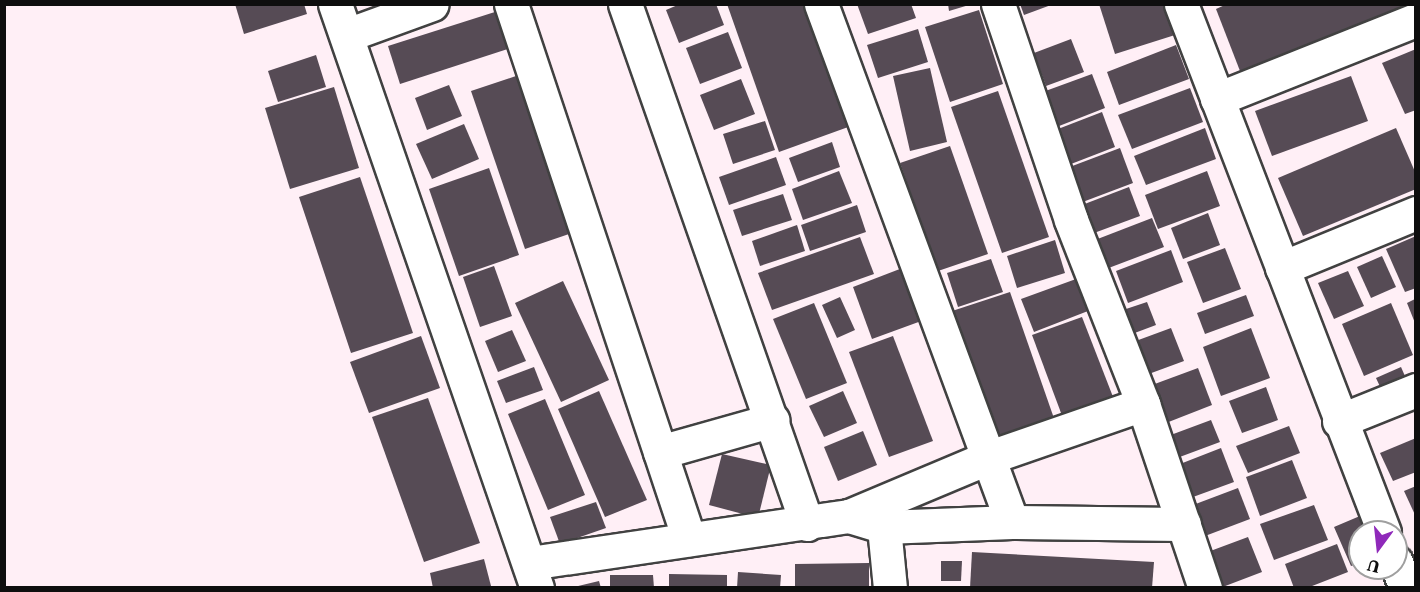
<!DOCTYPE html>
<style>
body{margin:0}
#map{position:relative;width:1420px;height:592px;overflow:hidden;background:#ffeff6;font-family:"Roboto Serif",serif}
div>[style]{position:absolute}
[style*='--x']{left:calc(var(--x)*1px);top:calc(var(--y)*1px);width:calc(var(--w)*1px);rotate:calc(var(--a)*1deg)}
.building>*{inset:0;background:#564b55}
.roads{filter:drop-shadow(2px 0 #414141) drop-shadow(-2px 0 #414141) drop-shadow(0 2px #414141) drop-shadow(0 -2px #414141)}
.minor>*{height:33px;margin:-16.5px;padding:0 16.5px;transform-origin:16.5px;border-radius:16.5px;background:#fff}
span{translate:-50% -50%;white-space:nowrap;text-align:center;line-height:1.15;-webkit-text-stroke:6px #fff;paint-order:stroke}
.frame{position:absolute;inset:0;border:6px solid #0e0e0e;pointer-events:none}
.north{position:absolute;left:1348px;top:520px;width:60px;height:60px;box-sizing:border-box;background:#fff;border:2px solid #9f9f9f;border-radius:50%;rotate:195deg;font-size:16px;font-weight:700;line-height:24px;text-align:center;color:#0e0e0e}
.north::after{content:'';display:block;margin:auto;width:21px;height:27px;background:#8f29ba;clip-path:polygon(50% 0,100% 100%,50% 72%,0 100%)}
</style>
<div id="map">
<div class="building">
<div style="clip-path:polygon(235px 4px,304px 4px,307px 14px,244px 34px)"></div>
<div style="clip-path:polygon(680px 4px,716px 4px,724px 25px,679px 43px,666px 10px)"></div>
<div style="clip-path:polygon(727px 4px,808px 4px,851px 126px,779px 152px)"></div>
<div style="clip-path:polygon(857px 4px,911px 4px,916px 18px,868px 34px)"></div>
<div style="clip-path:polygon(948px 4px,969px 4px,969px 5px,949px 11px)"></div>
<div style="clip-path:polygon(1020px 4px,1051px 4px,1051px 5px,1024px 15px)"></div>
<div style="clip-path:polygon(1099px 4px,1165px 4px,1175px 35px,1115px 54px)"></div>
<div style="clip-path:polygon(1227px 4px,1416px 4px,1240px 71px,1216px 9px)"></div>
<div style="clip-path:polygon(979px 10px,1003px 84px,950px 102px,925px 27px)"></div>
<div style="clip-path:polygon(498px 11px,511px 48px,400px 84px,388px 46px)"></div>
<div style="clip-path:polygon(918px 29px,928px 62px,878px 78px,867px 45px)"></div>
<div style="clip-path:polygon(728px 32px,742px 68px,700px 84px,686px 48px)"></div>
<div style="clip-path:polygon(1071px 39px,1084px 72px,1046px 86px,1034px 53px)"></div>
<div style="clip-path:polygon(1176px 45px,1189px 79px,1119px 105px,1107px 72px)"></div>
<div style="clip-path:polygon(1416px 49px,1416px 110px,1405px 114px,1382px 63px)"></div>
<div style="clip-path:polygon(316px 55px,326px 87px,278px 102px,268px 71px)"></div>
<div style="clip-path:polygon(930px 68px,947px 142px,910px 151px,893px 76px)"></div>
<div style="clip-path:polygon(1092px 74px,1105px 108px,1054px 128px,1040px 93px)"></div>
<div style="clip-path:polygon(516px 76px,572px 233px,525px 249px,471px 91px)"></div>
<div style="clip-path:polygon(1351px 76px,1368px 121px,1272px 156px,1255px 111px)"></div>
<div style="clip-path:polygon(741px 79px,755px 114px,714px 130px,700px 95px)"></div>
<div style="clip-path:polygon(449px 85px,462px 116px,427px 130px,415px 98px)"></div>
<div style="clip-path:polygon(334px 87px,359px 168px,290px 189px,265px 108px)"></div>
<div style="clip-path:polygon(1190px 88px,1203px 122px,1132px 149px,1118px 115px)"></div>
<div style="clip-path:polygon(998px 91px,1049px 237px,1002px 253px,951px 107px)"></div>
<div style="clip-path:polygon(1102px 112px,1115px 147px,1071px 164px,1058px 129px)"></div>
<div style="clip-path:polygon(765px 121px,775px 150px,733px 164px,723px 134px)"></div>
<div style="clip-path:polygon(464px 124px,479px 159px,432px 179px,416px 144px)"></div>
<div style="clip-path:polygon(1205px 128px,1216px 159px,1146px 185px,1134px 156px)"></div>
<div style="clip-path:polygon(1396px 128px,1416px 174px,1416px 189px,1303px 236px,1278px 178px)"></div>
<div style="clip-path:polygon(832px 142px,840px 167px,798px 182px,789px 158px)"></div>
<div style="clip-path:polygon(950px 146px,988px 254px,938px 271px,900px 163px)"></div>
<div style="clip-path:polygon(1120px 148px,1133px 183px,1080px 203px,1067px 168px)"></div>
<div style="clip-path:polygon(776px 157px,786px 185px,729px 205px,719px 177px)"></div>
<div style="clip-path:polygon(489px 168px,519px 255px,459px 276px,429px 189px)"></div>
<div style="clip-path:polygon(839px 171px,852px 203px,803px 220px,792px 189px)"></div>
<div style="clip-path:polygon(1207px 171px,1220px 206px,1158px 229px,1145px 195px)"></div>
<div style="clip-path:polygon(360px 177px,413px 333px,351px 353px,299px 197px)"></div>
<div style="clip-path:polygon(1129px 187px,1140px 216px,1094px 233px,1082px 205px)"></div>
<div style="clip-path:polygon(783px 194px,792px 220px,742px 236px,733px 210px)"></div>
<div style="clip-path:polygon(857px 205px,866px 232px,810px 251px,801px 225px)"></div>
<div style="clip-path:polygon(1208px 213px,1220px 245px,1183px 259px,1171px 228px)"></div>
<div style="clip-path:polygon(1152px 218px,1164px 247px,1106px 269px,1095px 240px)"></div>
<div style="clip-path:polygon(797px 225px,805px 251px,760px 266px,752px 241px)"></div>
<div style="clip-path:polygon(1416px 236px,1416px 288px,1405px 292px,1386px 249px)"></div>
<div style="clip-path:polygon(860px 237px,874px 274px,772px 310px,758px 273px)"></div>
<div style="clip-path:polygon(1055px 240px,1065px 273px,1017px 288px,1007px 256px)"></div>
<div style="clip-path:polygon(1225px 248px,1241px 289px,1203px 303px,1187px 262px)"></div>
<div style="clip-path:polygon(1171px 250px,1183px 282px,1128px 303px,1116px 271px)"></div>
<div style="clip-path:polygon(1382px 256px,1396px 287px,1371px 298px,1357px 267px)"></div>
<div style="clip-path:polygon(991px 259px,1003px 292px,958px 307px,947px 273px)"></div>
<div style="clip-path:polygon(494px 266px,512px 316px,480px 327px,463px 277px)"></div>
<div style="clip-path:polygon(905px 267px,924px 320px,872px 339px,853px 287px)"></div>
<div style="clip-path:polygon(1348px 271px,1364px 306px,1334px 319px,1318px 283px)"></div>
<div style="clip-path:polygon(1076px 279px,1088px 311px,1034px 332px,1021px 299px)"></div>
<div style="clip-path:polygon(563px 281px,609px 380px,561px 402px,515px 303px)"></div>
<div style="clip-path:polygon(1010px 292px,1057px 427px,992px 448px,946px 313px)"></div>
<div style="clip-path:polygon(1246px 295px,1254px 316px,1205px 334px,1197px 313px)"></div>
<div style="clip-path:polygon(840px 297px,855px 330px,837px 338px,822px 305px)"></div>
<div style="clip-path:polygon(1415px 299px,1415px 323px,1407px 303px)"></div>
<div style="clip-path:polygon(1147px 302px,1156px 325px,1132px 334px,1123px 310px)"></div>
<div style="clip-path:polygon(814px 303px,847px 383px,806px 399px,773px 319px)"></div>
<div style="clip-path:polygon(1391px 303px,1413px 355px,1364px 376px,1342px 324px)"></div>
<div style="clip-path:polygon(1082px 317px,1115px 402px,1064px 421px,1032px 335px)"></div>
<div style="clip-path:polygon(1171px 328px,1184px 361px,1146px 375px,1133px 342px)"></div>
<div style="clip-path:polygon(1251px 328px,1270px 378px,1221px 396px,1203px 347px)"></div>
<div style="clip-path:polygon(512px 330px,526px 361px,498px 372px,485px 341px)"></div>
<div style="clip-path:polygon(421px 336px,440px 388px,369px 413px,350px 362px)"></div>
<div style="clip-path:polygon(893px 336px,933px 441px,889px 457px,849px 352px)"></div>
<div style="clip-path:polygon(534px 367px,543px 390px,506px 403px,497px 381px)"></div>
<div style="clip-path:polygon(1401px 367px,1408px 383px,1383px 393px,1376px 378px)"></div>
<div style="clip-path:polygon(1198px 368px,1212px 405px,1166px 423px,1152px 385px)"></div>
<div style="clip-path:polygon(1266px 387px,1278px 420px,1242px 433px,1229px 401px)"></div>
<div style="clip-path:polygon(599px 391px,647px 500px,605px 517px,558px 409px)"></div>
<div style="clip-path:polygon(843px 391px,857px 423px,824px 437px,809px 406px)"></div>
<div style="clip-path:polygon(428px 398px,480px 543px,424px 562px,372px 417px)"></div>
<div style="clip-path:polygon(545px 399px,585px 495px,548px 510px,508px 414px)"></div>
<div style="clip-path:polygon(1211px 420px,1220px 442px,1177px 458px,1168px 436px)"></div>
<div style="clip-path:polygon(1289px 426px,1300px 453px,1248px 473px,1236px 446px)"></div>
<div style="clip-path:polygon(863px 431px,877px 465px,838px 481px,824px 447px)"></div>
<div style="clip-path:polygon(1416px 438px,1416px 472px,1393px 481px,1380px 453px)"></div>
<div style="clip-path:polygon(1221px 448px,1234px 482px,1193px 497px,1180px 464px)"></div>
<div style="clip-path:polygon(722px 454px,771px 465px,758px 518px,709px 505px)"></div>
<div style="clip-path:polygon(1292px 460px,1307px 498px,1260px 516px,1246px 477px)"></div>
<div style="clip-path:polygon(1416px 486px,1416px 517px,1404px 491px)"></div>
<div style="clip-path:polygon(1238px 488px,1250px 519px,1205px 536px,1193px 505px)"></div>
<div style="clip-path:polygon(596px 502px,606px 528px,560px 544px,550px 517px)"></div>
<div style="clip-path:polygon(1314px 505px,1328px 540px,1274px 560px,1260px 524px)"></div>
<div style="clip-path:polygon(1367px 513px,1375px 532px,1360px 532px,1360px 563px,1351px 566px,1334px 527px)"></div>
<div style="clip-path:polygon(1248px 537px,1262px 572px,1220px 588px,1205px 553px)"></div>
<div style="clip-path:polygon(1337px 544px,1348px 572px,1307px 588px,1294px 588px,1285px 564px)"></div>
<div style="clip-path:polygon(972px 552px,1154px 562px,1152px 588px,970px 588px)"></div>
<div style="clip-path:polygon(484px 559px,491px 586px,433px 588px,430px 573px)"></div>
<div style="clip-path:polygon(941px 561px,962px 561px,961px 581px,941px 581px)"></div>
<div style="clip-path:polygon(869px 563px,869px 588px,795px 588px,795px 564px)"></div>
<div style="clip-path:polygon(738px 572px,781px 575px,780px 588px,737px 588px)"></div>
<div style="clip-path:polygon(669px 574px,727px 575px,727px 588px,669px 588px)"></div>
<div style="clip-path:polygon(610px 575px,653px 575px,654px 588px,610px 588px)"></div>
<div style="clip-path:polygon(599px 581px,601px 588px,574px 588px,574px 587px)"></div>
</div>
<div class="roads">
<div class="minor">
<div style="--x:335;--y:4;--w:618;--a:70.92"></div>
<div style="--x:511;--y:4;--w:564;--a:71.6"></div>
<div style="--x:625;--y:4;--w:551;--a:70.71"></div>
<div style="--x:821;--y:4;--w:552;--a:69.76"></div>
<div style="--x:998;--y:4;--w:228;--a:71.3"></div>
<div style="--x:1071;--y:220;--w:198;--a:68.6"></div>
<div style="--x:1143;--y:404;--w:194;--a:71.4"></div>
<div style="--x:1181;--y:4;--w:566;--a:68.97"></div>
<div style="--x:347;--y:35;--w:90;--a:-20"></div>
<div style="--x:1217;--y:99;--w:214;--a:-21.7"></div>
<div style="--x:1282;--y:268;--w:145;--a:-22.3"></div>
<div style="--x:1339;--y:421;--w:83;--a:-21.9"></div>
<div style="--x:660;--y:452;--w:117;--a:-15.8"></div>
<div style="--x:849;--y:516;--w:37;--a:17"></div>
<div style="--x:884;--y:527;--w:128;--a:-2.2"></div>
<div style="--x:1012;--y:522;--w:172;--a:0.7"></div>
<div style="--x:884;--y:527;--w:61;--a:84.4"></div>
<div style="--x:1396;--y:562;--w:28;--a:69"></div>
<div style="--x:530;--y:563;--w:322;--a:-8.4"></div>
<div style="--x:849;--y:516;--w:150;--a:-22.8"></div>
<div style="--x:987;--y:458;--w:165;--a:-19.1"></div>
</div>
</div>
<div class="frame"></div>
<div class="north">U</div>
</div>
